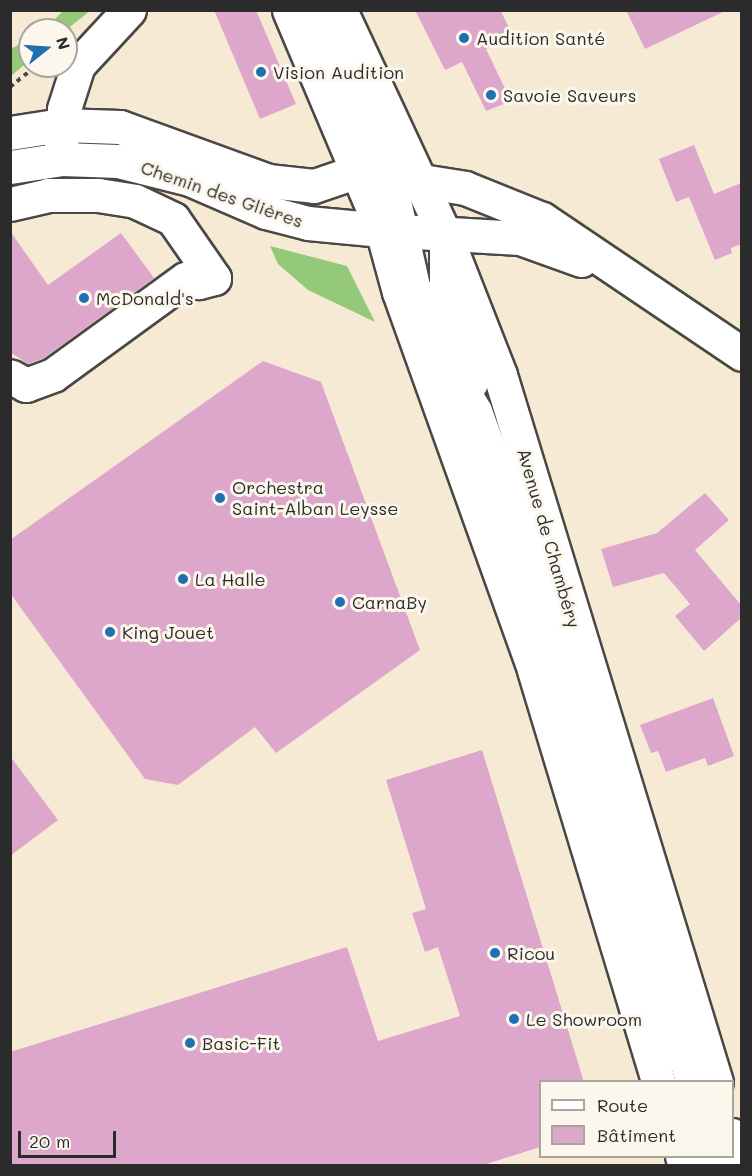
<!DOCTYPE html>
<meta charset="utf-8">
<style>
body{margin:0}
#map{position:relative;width:752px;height:1176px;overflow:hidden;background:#f7ead5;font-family:Mali,sans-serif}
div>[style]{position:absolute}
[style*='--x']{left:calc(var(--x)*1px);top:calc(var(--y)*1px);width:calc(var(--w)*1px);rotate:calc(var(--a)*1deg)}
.green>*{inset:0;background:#95c97a}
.building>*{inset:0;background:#dda7cc}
.path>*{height:4px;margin-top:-2px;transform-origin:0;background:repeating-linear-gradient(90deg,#4a4844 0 4.5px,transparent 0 9px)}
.roads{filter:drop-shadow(2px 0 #4a4844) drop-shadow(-2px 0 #4a4844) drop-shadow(0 2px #4a4844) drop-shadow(0 -2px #4a4844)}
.minor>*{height:33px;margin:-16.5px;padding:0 16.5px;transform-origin:16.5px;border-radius:16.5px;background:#fff}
.major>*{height:33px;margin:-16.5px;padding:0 16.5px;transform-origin:16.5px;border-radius:16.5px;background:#fff}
.dots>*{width:16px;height:16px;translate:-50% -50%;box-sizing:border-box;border:3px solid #fbf7ec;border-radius:50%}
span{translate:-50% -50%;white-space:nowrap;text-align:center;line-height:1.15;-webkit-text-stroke:6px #fbf7ec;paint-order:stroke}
.poi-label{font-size:18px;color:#2b2b2b}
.left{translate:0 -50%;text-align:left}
.street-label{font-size:18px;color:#2b2b2b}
.frame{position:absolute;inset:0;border:12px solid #2b2b2b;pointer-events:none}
.legend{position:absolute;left:539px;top:1080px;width:195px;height:78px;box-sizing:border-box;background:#fbf7ec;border:2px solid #a8a59f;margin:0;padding:8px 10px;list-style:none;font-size:18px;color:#2b2b2b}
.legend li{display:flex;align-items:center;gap:12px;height:30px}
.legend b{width:30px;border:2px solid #a8a59f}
.north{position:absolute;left:18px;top:18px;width:60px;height:60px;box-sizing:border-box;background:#fbf7ec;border:2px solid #a8a59f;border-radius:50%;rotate:73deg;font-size:16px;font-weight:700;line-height:24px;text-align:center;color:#2b2b2b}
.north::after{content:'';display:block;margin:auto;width:21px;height:27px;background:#1f6fb2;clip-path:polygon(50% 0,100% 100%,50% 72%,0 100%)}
.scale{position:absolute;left:18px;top:1131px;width:98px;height:27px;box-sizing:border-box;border:3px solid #2b2b2b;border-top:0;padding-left:8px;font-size:18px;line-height:21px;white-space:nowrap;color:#2b2b2b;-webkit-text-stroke:4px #fbf7ec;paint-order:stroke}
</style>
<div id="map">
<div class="green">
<div style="clip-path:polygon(63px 11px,90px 11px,66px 30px,44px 30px)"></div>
<div style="clip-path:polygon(30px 38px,30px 60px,11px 76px,11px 49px)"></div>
<div style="clip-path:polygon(270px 246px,347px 266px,375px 322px,308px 290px,278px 264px)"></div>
</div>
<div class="building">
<div style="clip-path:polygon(214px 10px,256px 10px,296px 104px,260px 119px)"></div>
<div style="clip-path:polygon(415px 10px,500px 10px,513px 35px,486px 49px,511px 101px,486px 111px,462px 62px,445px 70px)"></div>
<div style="clip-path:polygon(626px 10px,727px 10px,645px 49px)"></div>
<div style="clip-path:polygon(694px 145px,714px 194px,741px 183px,741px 244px,731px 248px,732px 253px,715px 260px,689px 197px,676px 202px,659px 159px)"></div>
<div style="clip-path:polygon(10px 231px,48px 285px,121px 233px,154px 278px,44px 358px,28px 364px,10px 352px)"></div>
<div style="clip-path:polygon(263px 361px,321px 382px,420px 650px,276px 753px,255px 727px,178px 785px,145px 779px,10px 593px,10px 540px)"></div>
<div style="clip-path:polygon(705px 493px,729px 520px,695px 550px,741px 605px,741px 618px,704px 651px,675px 616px,690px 604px,664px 573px,613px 587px,601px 549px,657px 533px)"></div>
<div style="clip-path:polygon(713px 698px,734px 756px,708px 766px,705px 758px,666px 772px,658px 751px,651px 753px,640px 725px)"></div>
<div style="clip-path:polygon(482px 750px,584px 1082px,540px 1082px,540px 1147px,480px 1166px,10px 1166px,10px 1052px,347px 947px,378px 1041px,460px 1016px,438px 947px,425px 952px,412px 913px,426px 909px,386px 780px)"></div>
<div style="clip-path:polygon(10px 756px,58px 820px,10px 856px)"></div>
</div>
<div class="path">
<div style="--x:10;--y:87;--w:33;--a:-39"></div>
</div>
<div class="roads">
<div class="minor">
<div style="--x:318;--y:10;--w:178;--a:66.9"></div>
<div style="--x:388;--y:174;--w:115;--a:77.4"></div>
<div style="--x:413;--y:286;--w:84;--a:66.8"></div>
<div style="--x:446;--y:363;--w:56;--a:58.9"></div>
<div style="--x:475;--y:411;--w:65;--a:70.2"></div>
<div style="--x:497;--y:472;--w:641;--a:72.19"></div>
<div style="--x:10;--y:133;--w:52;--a:-8.9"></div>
<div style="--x:61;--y:125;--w:59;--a:1.9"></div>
<div style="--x:120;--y:127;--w:158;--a:20"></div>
<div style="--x:268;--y:181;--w:46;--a:6.2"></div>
<div style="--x:314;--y:186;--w:46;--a:-18.8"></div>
<div style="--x:61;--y:145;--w:36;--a:-85"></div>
<div style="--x:64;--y:109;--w:46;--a:-72.3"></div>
<div style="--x:78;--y:65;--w:75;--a:-47.2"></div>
<div style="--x:10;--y:167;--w:53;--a:-8.7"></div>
<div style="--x:62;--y:159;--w:56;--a:2"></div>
<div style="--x:118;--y:161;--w:74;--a:14"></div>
<div style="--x:190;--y:179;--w:83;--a:23.5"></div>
<div style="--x:266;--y:212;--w:43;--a:14.7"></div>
<div style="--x:308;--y:223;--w:74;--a:5.4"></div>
<div style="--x:10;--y:204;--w:39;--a:-13"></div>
<div style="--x:48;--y:195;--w:50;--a:0"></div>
<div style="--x:98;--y:195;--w:37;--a:9"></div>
<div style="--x:135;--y:201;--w:42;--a:25.3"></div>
<div style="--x:173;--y:219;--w:72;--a:55.2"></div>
<div style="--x:214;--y:278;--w:16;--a:165"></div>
<div style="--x:199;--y:282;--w:14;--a:-168"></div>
<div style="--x:185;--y:279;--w:163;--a:144"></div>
<div style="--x:53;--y:375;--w:29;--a:160"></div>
<div style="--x:26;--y:385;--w:18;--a:-151"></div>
<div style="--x:446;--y:237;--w:57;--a:90"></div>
<div style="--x:446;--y:294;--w:92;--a:74.3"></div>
<div style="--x:707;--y:1156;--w:10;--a:79"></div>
</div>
<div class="major">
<div style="--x:289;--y:10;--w:239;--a:67.1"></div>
<div style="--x:382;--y:230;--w:64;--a:74.7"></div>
<div style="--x:399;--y:292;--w:401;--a:70.3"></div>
<div style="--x:534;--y:670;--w:430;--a:73.2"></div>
<div style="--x:340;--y:10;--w:251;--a:65"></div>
<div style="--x:446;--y:237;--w:148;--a:68.6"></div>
<div style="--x:500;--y:375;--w:739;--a:73.01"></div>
<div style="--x:358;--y:171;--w:108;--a:9"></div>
<div style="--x:465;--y:188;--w:83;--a:21.9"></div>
<div style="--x:542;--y:219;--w:241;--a:34"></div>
<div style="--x:382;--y:230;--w:138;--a:3.3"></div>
<div style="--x:520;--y:238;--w:65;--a:19.8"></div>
<div style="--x:732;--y:1135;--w:31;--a:71"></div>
<div style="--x:682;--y:1156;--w:10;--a:73"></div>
</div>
</div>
<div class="dots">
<div style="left:464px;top:38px;background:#1f6fb2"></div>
<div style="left:261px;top:72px;background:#1f6fb2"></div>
<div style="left:491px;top:95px;background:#1f6fb2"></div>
<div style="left:84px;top:298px;background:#1f6fb2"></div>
<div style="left:220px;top:498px;background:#1f6fb2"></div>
<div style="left:183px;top:579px;background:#1f6fb2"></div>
<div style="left:340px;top:602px;background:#1f6fb2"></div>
<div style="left:110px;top:632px;background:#1f6fb2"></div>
<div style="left:495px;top:953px;background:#1f6fb2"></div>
<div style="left:514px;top:1019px;background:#1f6fb2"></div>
<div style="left:190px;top:1043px;background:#1f6fb2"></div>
</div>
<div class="poi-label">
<span class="left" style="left:476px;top:38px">Audition Santé</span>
<span class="left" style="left:273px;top:72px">Vision Audition</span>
<span class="left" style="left:503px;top:95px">Savoie Saveurs</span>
<span class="left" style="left:96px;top:298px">McDonald's</span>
<span class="left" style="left:232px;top:498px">Orchestra<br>Saint-Alban Leysse</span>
<span class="left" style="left:195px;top:579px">La Halle</span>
<span class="left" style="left:352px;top:602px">CarnaBy</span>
<span class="left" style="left:122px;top:632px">King Jouet</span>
<span class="left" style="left:507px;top:953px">Ricou</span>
<span class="left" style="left:526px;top:1019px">Le Showroom</span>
<span class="left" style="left:202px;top:1043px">Basic-Fit</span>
</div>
<div class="street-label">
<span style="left:222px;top:194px;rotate:19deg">Chemin des Glières</span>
<span style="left:549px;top:538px;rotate:74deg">Avenue de Chambéry</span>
</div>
<div class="frame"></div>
<ul class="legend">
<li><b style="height:8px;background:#fff"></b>Route</li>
<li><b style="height:16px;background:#dda7cc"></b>Bâtiment</li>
</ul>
<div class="north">N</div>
<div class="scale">20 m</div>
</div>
